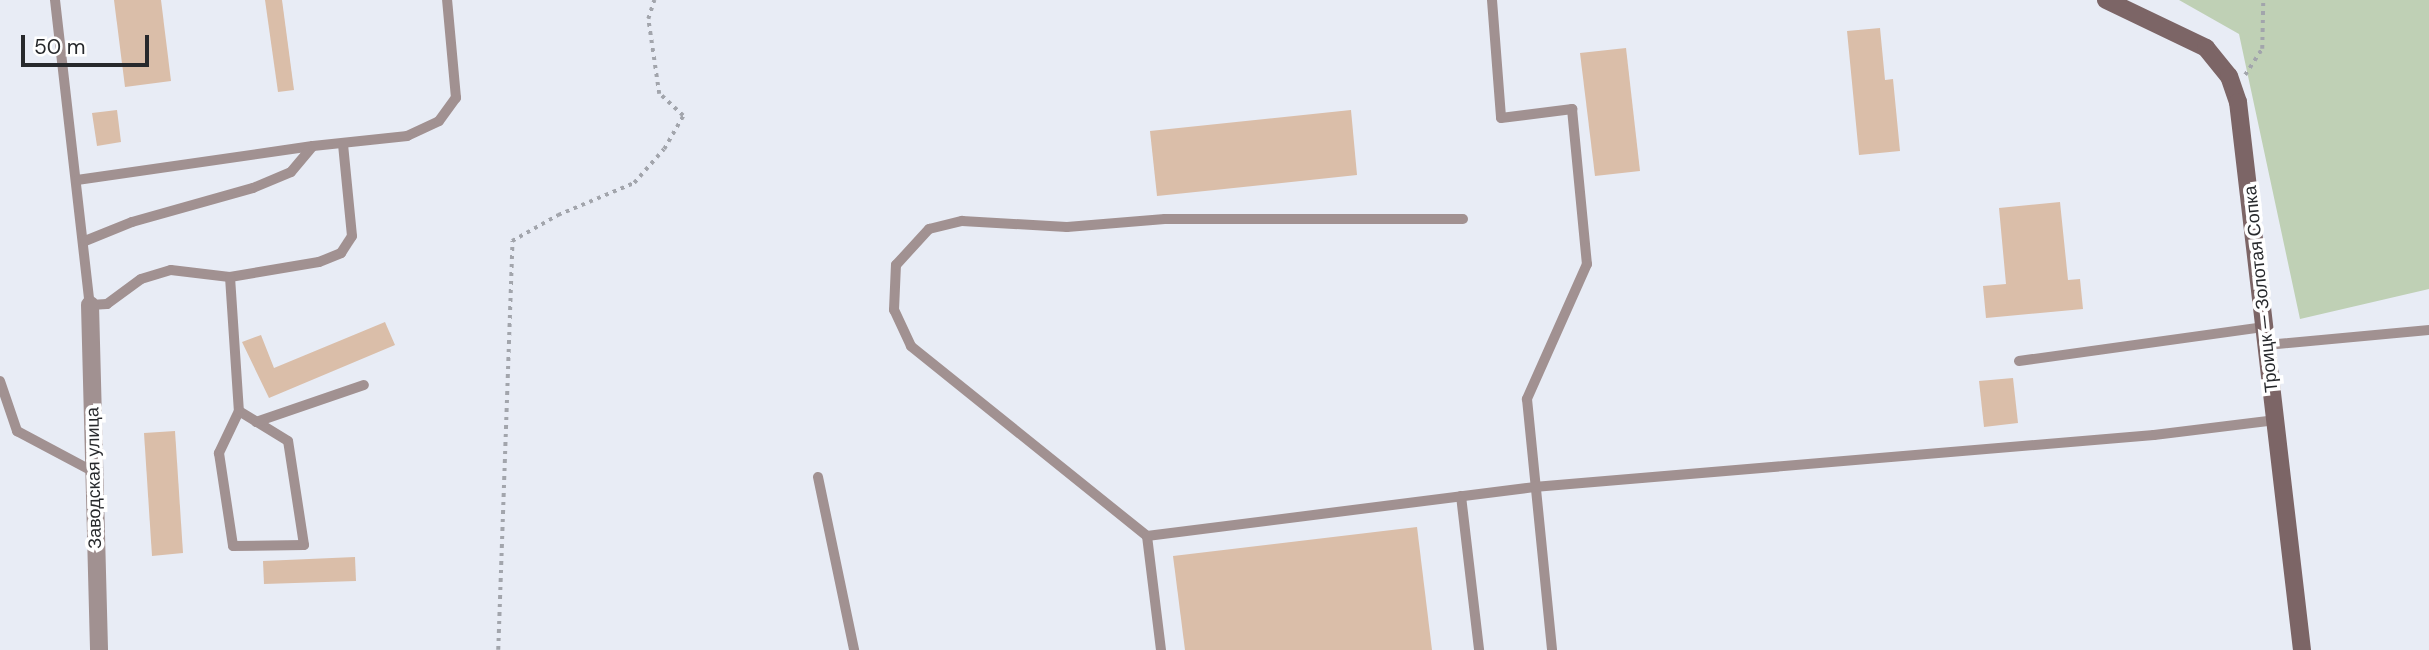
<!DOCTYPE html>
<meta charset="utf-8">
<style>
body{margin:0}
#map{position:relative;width:2429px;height:650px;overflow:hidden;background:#e8ecf5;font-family:"DM Sans",sans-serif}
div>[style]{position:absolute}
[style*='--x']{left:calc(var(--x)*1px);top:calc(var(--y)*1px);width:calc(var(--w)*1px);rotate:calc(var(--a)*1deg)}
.green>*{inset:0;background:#bfd0b5}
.building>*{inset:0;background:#dabea9}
.path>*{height:3.5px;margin-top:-1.75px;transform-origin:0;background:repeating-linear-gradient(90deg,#a2a5ac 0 3.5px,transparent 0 8.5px)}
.lane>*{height:10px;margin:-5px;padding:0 5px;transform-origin:5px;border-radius:5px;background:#a19191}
.street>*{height:18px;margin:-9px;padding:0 9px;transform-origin:9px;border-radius:9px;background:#a19191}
.secondary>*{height:18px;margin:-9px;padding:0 9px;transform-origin:9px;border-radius:9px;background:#7c6566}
span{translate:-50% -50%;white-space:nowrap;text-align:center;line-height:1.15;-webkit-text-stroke:7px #fff;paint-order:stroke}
.street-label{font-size:18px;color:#27292c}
.scale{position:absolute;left:21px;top:35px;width:128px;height:32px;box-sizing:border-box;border:4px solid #27292c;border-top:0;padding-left:9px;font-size:21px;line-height:24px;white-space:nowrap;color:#27292c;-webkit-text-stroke:5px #fff;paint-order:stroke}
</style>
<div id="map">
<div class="green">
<div style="clip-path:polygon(2179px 0,2429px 0,2429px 289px,2300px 319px,2239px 34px)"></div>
</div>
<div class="building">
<div style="clip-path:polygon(114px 0,161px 0,171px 81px,125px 87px)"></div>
<div style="clip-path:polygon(265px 0,282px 0,294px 90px,278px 92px)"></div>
<div style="clip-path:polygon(1880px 28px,1885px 80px,1893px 79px,1900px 151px,1859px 155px,1847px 31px)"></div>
<div style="clip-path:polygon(1626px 48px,1640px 171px,1595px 176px,1580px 53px)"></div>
<div style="clip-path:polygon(117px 110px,121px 142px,97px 146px,92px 113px)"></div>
<div style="clip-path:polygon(1351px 110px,1357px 175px,1157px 196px,1150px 131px)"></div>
<div style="clip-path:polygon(2060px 202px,2068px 280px,2080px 279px,2083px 309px,1986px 318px,1983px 286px,2006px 284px,1999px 208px)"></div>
<div style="clip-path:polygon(385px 322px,395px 345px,269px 398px,242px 342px,261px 335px,274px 368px)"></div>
<div style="clip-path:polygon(2013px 378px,2018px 423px,1984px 427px,1979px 381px)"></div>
<div style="clip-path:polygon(175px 431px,183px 553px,152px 556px,144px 433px)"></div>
<div style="clip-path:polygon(1417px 527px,1432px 650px,1185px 650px,1173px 556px)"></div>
<div style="clip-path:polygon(355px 557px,356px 581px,264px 584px,263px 561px)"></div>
</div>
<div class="path">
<div style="--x:2245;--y:75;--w:31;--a:-57"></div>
<div style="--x:2262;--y:49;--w:49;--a:-88.8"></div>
<div style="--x:498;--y:650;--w:409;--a:-88"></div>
<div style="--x:512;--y:241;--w:53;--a:-29.5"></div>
<div style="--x:558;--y:215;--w:82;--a:-22.8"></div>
<div style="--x:634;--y:183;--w:45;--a:-48.6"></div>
<div style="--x:664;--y:149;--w:38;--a:-60"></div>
<div style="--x:683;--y:116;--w:33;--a:-137"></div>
<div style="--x:659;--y:94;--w:76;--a:-98.3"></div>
<div style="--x:648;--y:19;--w:20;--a:-72"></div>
</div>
<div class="lane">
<div style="--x:55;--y:0;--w:307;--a:83.5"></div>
<div style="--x:90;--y:305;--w:17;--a:-3"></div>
<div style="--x:107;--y:304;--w:42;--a:-36.3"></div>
<div style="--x:141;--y:279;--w:31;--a:-17"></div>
<div style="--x:171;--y:270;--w:59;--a:6.8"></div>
<div style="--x:230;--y:277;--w:90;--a:-9.6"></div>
<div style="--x:319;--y:262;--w:24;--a:-22"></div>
<div style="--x:341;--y:253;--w:20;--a:-57"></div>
<div style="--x:352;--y:236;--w:91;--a:-95.6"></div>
<div style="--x:1492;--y:0;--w:118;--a:85.6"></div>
<div style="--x:1501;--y:118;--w:72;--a:-7.2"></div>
<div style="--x:1572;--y:109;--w:156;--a:84.5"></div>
<div style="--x:1587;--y:264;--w:148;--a:114"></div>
<div style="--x:1527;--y:399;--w:252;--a:84.3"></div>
<div style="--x:77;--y:180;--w:238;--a:-8.2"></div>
<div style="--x:85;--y:241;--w:51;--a:-22"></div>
<div style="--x:132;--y:222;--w:126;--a:-15.7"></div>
<div style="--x:253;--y:188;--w:41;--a:-22.8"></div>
<div style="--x:291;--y:172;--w:34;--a:-50"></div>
<div style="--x:313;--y:146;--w:95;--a:-6.1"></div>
<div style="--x:407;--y:136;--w:35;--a:-25"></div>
<div style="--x:439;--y:121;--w:29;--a:-54"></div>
<div style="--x:456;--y:98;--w:98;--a:-95.2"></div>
<div style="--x:230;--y:277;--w:134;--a:86.2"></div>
<div style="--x:239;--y:411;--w:47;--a:115.5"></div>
<div style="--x:219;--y:453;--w:94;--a:81.4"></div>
<div style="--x:233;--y:546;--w:71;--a:-0.8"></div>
<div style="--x:304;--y:545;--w:105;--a:-98.7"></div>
<div style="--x:288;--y:441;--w:57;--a:-148.5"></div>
<div style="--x:2267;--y:345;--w:163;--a:-5.3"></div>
<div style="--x:2019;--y:361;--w:248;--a:-7.9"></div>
<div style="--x:0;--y:381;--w:53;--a:71.2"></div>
<div style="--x:17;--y:431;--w:87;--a:28"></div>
<div style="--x:256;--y:422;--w:114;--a:-18.9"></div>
<div style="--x:818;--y:477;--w:177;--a:78.2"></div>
<div style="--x:1461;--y:496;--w:155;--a:83.3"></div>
<div style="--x:1147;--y:536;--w:303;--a:-141.2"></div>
<div style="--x:911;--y:346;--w:40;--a:-115"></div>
<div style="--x:894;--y:310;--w:45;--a:-87.5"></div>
<div style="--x:896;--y:265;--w:49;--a:-47.5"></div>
<div style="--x:929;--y:229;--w:34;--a:-14"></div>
<div style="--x:962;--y:221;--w:105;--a:3.3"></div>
<div style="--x:1067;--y:227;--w:98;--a:-4.7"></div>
<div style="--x:1165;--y:219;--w:298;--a:0"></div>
<div style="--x:1161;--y:650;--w:115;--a:-97"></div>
<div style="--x:1147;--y:536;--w:390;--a:-7.2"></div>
<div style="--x:1534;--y:487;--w:622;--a:-4.79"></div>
<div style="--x:2154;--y:435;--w:123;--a:-7"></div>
</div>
<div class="street">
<div style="--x:90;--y:305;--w:345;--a:88.5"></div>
</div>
<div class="secondary">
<div style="--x:2106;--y:0;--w:111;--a:25.6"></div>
<div style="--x:2206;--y:48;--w:36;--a:51"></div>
<div style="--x:2229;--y:76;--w:28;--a:71"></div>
<div style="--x:2238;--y:102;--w:552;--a:83.34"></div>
</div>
<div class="street-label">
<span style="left:2261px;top:289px;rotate:-96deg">Троицк — Золотая Сопка</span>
<span style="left:94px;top:478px;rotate:-91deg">Заводская улица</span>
</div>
<div class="scale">50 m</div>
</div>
